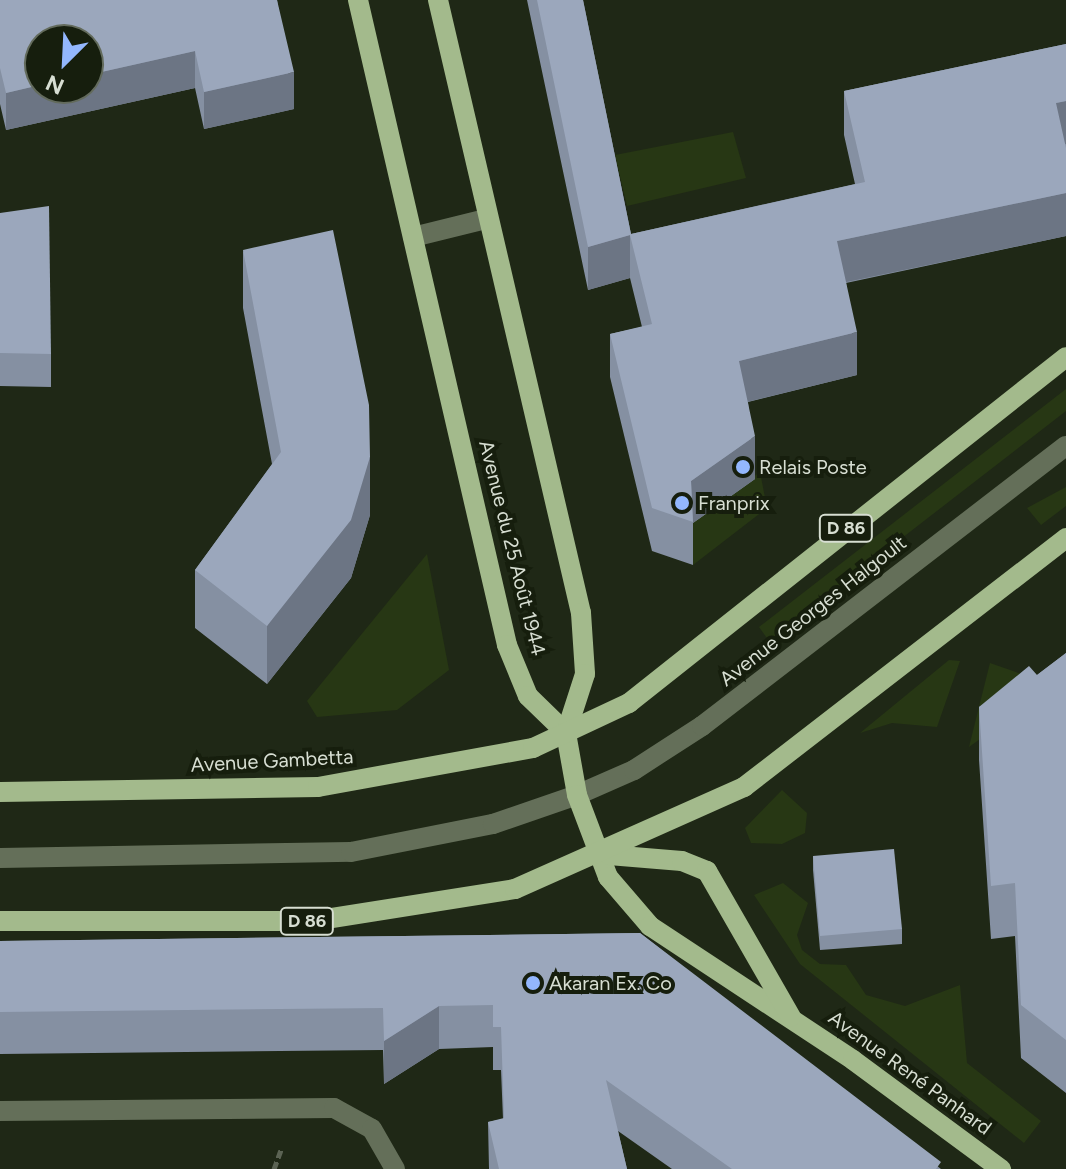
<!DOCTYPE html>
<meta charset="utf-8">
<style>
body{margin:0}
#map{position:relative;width:1066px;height:1169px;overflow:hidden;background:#1f2816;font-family:Figtree,sans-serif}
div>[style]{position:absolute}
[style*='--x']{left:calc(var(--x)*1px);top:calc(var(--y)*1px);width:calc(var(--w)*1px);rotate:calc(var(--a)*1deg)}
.green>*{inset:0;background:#273714}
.path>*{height:5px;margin-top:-2.5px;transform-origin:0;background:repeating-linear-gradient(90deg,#5b6353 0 8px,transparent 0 12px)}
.minor>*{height:20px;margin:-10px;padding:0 10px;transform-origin:10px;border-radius:10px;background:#646f59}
.major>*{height:20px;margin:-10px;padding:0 10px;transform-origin:10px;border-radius:10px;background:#a3ba8c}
.wall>*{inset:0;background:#8590a2}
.shaded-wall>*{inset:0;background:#6c7584}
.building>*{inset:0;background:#9ba7bc}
.dots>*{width:22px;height:22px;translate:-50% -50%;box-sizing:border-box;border:4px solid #161e0d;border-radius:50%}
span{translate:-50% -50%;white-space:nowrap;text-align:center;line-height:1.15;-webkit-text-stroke:8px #161e0d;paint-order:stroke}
.shield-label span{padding:2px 6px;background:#161e0d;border:2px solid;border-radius:6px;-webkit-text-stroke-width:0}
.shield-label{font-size:18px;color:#d7ded2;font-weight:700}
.poi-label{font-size:20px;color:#d7ded2}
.left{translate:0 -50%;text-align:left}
.street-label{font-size:20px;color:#d7ded2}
.north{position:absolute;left:24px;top:24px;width:80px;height:80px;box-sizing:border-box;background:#161e0d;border:2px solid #636b5c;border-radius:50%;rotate:204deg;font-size:22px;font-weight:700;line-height:32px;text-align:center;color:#d7ded2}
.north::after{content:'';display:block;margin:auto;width:28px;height:36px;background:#93b7fd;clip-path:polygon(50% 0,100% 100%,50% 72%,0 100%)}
</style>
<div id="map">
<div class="green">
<div style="clip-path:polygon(733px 132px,746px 178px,627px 206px,615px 155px)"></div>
<div style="clip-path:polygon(1066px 389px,1066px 411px,769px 641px,759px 627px)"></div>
<div style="clip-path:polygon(760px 472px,767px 508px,693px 565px,691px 524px)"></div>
<div style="clip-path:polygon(1066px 487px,1066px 506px,1041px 525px,1027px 508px)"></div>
<div style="clip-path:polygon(427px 554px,449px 670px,397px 710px,317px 717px,307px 701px)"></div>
<div style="clip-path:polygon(949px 660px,960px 661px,937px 727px,892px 723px,860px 733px)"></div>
<div style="clip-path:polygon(990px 663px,1027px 676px,1026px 706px,969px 747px)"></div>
<div style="clip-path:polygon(782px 790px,807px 813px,805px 833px,782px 844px,751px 843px,745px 828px)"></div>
<div style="clip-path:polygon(783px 883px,808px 903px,797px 935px,802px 950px,820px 964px,846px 965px,866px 995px,905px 1006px,960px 985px,967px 1063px,1041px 1121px,1024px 1143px,800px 964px,754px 895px)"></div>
</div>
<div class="path">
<div style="--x:274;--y:1169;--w:23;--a:-70"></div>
</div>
<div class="minor">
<div style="--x:413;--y:237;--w:75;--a:-13.9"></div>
<div style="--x:0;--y:858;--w:351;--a:-1"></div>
<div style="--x:351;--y:852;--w:145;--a:-11.2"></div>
<div style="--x:493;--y:824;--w:89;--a:-19"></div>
<div style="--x:577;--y:795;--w:62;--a:-23.7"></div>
<div style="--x:634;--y:770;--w:81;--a:-32.9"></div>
<div style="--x:702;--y:726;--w:459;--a:-37.6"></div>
<div style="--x:0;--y:1111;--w:334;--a:-0.5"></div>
<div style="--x:334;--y:1108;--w:43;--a:28.9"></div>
<div style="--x:372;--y:1129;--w:46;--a:60.1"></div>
</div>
<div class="major">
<div style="--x:358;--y:0;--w:662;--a:76.99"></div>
<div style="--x:507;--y:645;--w:55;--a:67.6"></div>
<div style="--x:528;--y:696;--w:53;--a:44.2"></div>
<div style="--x:438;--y:0;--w:629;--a:76.87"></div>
<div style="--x:581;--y:613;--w:61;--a:86.2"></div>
<div style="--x:585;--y:674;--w:62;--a:107.9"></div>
<div style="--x:566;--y:733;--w:63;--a:79.9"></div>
<div style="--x:577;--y:795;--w:88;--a:69.3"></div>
<div style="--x:608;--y:877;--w:65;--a:49.4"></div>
<div style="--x:650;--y:926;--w:243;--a:33.4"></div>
<div style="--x:853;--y:1060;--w:184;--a:36.4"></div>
<div style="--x:0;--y:792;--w:318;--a:-0.9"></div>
<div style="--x:318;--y:787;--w:219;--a:-10.3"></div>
<div style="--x:533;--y:748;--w:106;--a:-25.1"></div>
<div style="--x:629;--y:703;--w:557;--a:-38.37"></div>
<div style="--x:609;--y:855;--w:73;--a:4.7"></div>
<div style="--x:682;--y:861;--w:27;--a:22"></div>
<div style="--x:707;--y:871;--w:168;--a:60.1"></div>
<div style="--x:0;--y:921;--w:313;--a:0"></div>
<div style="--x:313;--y:921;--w:205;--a:-9"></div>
<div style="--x:515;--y:889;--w:251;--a:-24"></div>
<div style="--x:744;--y:787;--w:407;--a:-37.7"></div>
</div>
<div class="wall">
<div style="clip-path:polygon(0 0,277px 0,294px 109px,204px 129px,195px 88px,6px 130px,0 104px)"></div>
<div style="clip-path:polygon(527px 0,583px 0,631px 234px,855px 184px,844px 135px,844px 91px,1066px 44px,1066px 236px,846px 283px,857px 375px,748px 402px,755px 479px,693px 523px,693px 565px,652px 551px,610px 377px,610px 334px,642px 327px,630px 278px,588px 290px)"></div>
<div style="clip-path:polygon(0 213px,51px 354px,51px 387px,0 386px)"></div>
<div style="clip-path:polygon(243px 250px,370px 515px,351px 578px,267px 684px,195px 628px,195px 570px,272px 464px,243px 308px)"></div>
<div style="clip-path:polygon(1066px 653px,1066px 1093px,1021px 1058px,1015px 936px,991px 939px,979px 760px,979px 707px,1037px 675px)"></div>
<div style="clip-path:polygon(813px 856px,902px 929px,902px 944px,820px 950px,813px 870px)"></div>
<div style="clip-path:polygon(640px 933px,941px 1169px,672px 1169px,618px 1131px,627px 1169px,489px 1169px,488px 1122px,503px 1119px,501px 1070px,493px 1070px,493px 1047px,439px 1049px,384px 1084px,383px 1050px,0 1054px,0 941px)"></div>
</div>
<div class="shaded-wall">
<div style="clip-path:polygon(195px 51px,195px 88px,6px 130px,6px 93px,40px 85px,40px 88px,88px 88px,88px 75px)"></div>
<div style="clip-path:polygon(294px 72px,294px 109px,204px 129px,204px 92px)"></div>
<div style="clip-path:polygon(1066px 101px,1066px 144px,1056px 146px,1056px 103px)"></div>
<div style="clip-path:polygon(1066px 193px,1066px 236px,837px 284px,837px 241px)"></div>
<div style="clip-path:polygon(630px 235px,630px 278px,588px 290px,588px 247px)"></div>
<div style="clip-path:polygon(857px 332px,857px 375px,739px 404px,739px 361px)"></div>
<div style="clip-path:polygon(755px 436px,755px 479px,693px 523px,691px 481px)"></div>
<div style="clip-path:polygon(370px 457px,370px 515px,351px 578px,267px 684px,267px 626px)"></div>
<div style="clip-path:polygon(439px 1006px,439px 1049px,384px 1084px,384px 1041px)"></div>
</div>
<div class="building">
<div style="clip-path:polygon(0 0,277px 0,294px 72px,204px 92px,195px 51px,88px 75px,88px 40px,40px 40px,40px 85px,6px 93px,0 68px)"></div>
<div style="clip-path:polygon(537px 0,583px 0,631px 234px,865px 182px,844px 91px,1066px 44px,1066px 101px,1056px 103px,1066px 148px,1066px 193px,837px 241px,857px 332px,739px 361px,755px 436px,691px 481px,693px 522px,652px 508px,610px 334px,652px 324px,630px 235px,588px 247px)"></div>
<div style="clip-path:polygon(49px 206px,51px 354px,0 353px,0 213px)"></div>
<div style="clip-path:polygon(333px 230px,369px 405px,370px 457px,351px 520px,267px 626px,195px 570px,281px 452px,243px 250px)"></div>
<div style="clip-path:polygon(1066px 653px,1066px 1040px,1021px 1005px,1015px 883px,991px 886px,979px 707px,1029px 666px,1037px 675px)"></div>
<div style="clip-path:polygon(894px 849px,902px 929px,820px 936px,813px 856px)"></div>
<div style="clip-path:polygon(640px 933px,941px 1162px,936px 1169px,732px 1169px,606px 1080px,627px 1169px,499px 1169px,488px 1122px,504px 1118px,501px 1027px,493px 1027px,493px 1005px,439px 1006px,384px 1041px,383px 1008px,0 1012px,0 941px)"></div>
</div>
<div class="dots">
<div style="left:743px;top:467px;background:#93b7fd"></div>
<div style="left:682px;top:503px;background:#93b7fd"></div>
<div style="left:533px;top:983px;background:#93b7fd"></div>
</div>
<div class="shield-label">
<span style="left:846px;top:528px">D 86</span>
<span style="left:307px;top:921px">D 86</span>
</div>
<div class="poi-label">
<span class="left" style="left:759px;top:467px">Relais Poste</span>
<span class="left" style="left:698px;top:503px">Franprix</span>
<span class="left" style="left:549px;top:983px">Akaran Ex. Co</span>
</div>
<div class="street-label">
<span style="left:512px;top:548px;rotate:76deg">Avenue du 25 Août 1944</span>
<span style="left:813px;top:611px;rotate:-38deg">Avenue Georges Halgoult</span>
<span style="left:272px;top:761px;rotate:-3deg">Avenue Gambetta</span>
<span style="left:910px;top:1073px;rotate:36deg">Avenue René Panhard</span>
</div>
<div class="north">N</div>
</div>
